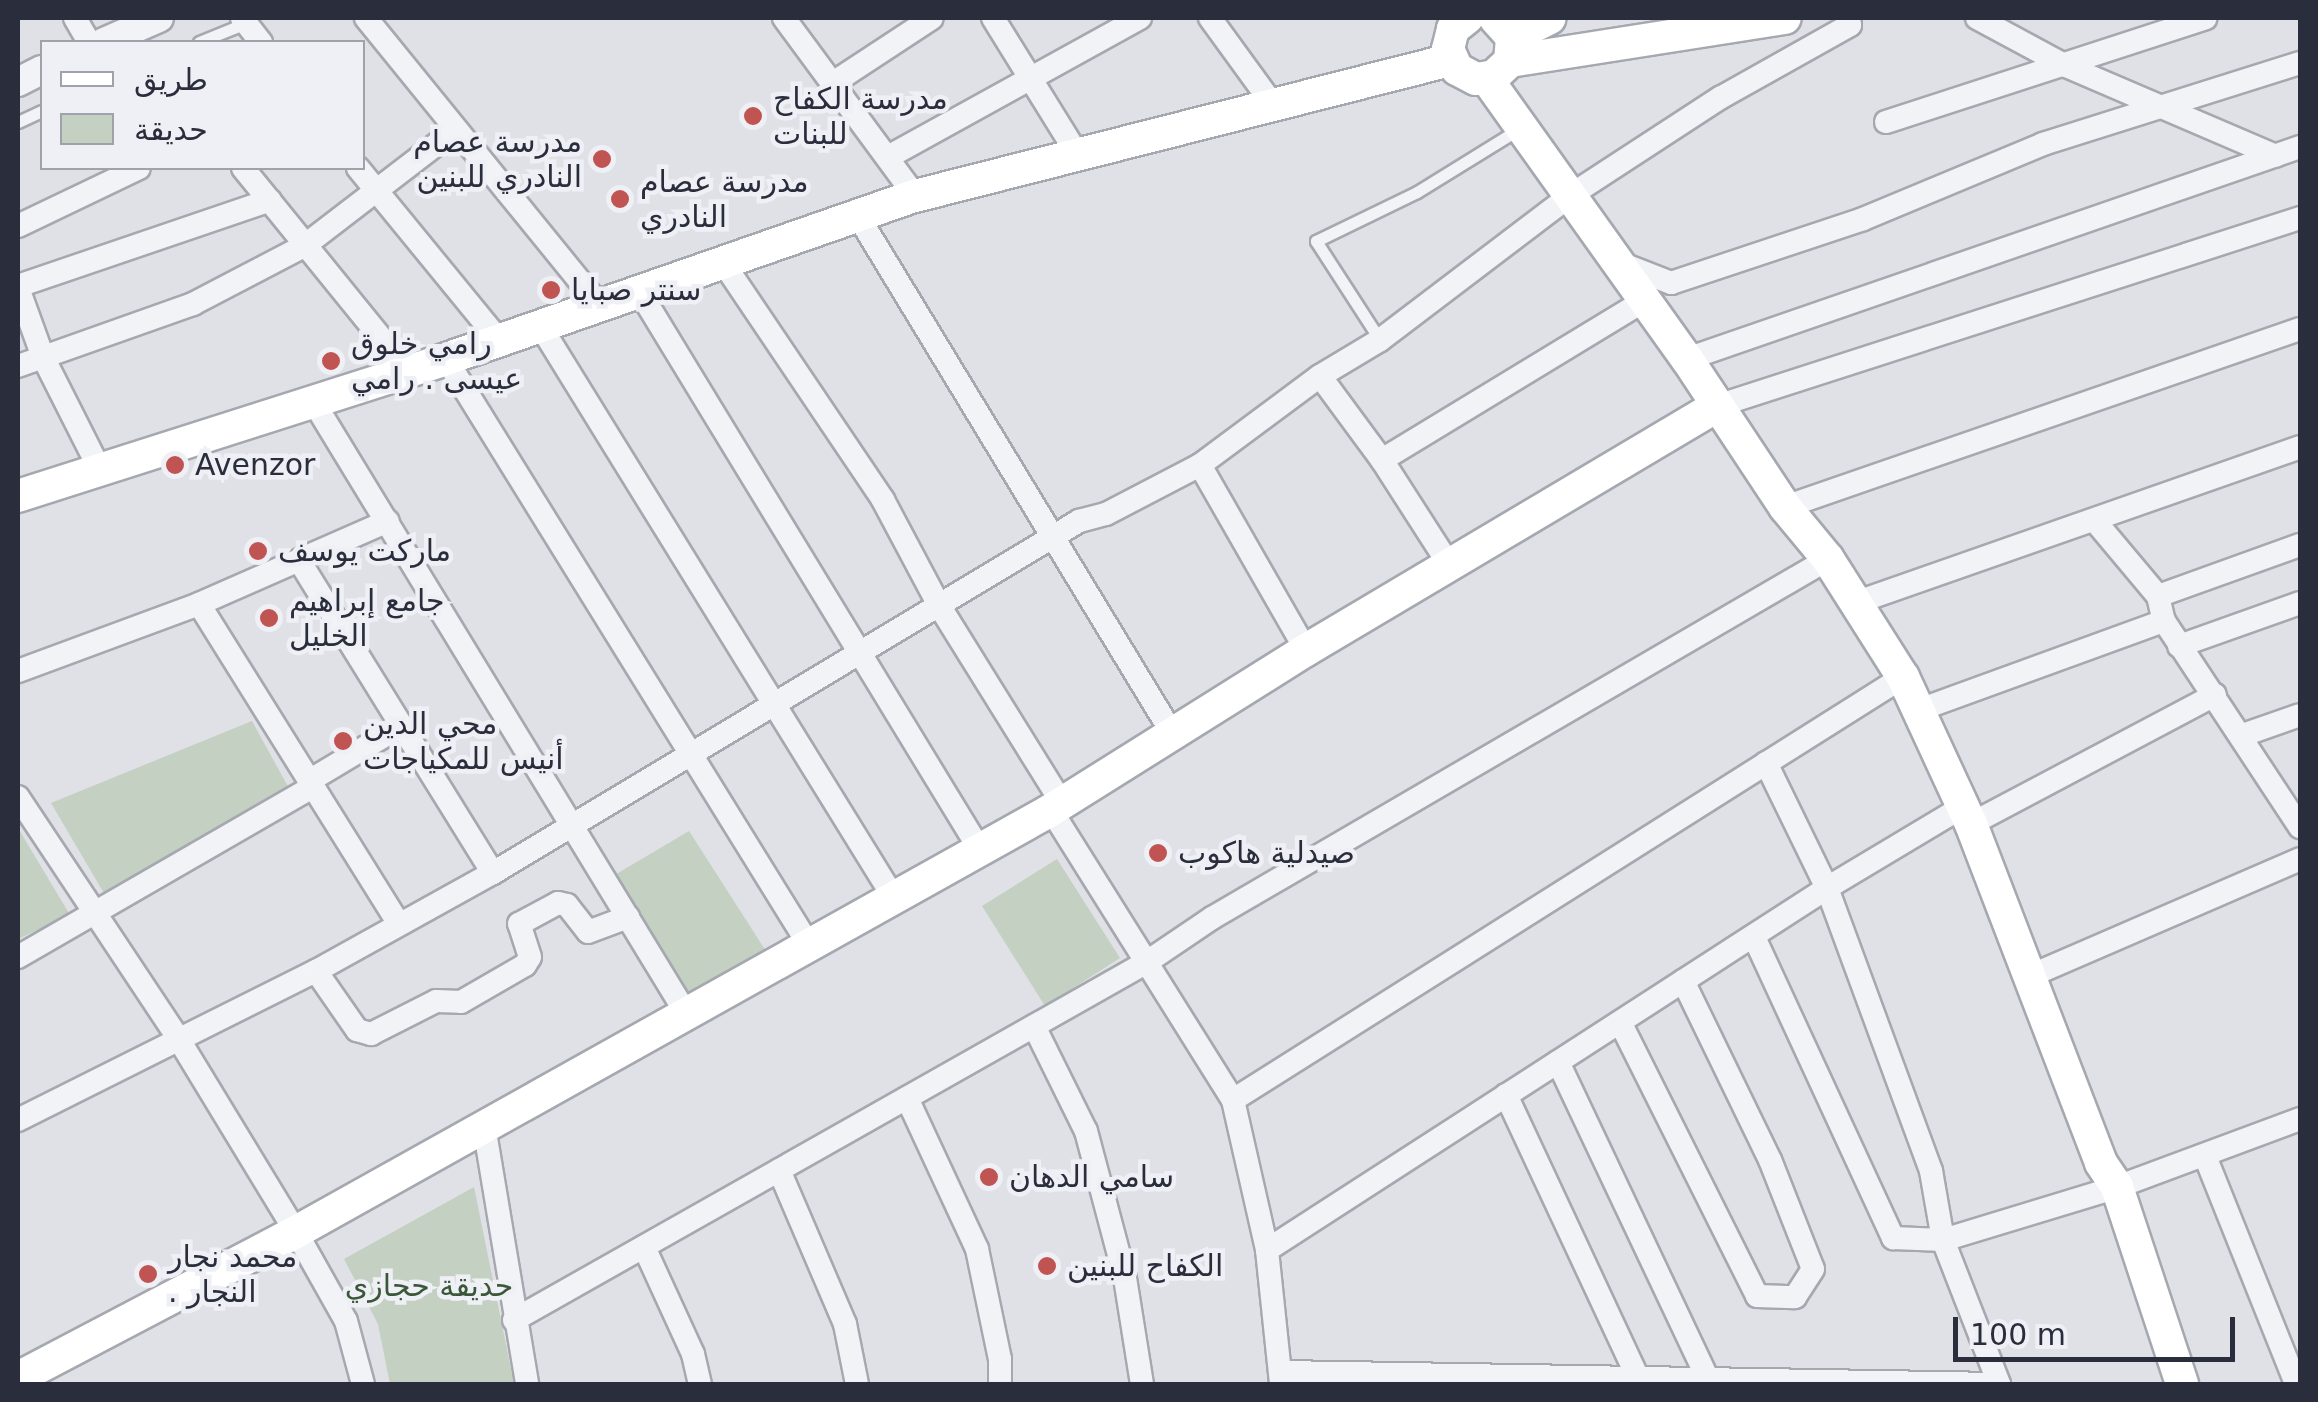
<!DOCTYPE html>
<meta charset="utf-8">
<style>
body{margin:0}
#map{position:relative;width:2318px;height:1402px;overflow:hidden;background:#e0e1e7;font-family:"DejaVu Sans",Vazirmatn,sans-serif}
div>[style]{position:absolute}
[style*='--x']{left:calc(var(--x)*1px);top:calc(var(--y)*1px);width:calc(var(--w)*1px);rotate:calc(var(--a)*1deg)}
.green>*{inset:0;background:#c3d0c2}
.roads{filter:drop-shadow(2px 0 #a6a8b0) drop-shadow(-2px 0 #a6a8b0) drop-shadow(0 2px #a6a8b0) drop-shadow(0 -2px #a6a8b0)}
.service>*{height:11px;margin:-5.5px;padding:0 5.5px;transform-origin:5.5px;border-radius:5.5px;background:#f2f3f6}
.minor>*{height:22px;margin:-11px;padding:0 11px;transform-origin:11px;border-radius:11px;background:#f2f3f6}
.tertiary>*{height:28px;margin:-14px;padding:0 14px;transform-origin:14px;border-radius:14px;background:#f2f3f6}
.secondary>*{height:32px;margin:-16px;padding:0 16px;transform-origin:16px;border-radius:16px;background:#fff}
.dots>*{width:28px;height:28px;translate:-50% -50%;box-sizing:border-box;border:5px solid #eff0f5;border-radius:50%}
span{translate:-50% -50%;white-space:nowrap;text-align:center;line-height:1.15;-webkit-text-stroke:9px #eff0f5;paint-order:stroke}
.poi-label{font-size:30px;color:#2a2e3c}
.left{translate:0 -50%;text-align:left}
.right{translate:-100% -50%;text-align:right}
.park-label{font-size:30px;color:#3a5739}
.frame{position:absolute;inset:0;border:20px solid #2a2e3c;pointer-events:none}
.legend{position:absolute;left:40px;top:40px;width:325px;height:130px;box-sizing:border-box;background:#eff0f5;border:2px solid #a0a2ab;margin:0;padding:12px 18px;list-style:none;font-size:30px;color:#2a2e3c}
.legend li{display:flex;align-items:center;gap:20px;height:50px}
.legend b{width:50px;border:2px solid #a0a2ab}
.scale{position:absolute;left:1953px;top:1317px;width:282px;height:45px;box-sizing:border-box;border:5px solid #2a2e3c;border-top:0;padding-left:12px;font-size:30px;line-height:35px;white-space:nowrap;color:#2a2e3c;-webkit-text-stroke:8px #eff0f5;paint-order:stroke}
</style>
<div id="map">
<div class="green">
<div style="clip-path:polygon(252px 721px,291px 792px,105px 895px,51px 803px)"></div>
<div style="clip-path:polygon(18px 828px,70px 915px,18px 939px)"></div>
<div style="clip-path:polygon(689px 831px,766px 951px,690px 995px,613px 876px)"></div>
<div style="clip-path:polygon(1057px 859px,1120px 958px,1045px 1006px,982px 906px)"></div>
<div style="clip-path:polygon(474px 1187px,514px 1384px,390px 1384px,378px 1324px,344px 1259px)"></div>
</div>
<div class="roads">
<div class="service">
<div style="--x:199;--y:42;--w:51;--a:-22"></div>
<div style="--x:18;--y:122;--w:26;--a:-25"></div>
<div style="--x:1380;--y:340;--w:118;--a:-122.9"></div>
<div style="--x:1316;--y:241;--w:112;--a:-25.9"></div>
<div style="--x:1417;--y:192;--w:120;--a:-31.7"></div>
</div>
<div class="minor">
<div style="--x:75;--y:18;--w:28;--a:60"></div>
<div style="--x:242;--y:18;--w:31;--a:52"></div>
<div style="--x:366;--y:18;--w:372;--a:50.9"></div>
<div style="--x:784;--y:18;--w:221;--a:53.6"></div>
<div style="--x:993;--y:18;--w:161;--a:58.2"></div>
<div style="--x:1210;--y:18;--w:109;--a:54"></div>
<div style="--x:1977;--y:18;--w:101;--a:28.3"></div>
<div style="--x:2066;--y:66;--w:228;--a:23.2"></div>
<div style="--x:833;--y:83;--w:118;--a:-33.3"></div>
<div style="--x:1886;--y:122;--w:336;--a:-18"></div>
<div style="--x:888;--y:157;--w:288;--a:-28.9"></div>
<div style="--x:243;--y:168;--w:262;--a:50.9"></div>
<div style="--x:358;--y:168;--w:222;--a:50.7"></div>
<div style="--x:858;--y:216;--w:605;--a:58.73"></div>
<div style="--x:18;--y:226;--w:134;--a:-25.6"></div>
<div style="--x:722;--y:261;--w:288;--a:56"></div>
<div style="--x:883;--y:500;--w:121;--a:62"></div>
<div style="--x:940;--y:607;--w:231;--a:58.1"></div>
<div style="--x:1620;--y:263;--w:55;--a:21.4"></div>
<div style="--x:1671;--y:283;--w:202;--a:-18.4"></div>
<div style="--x:1863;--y:219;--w:195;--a:-22.6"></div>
<div style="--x:2043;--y:144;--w:269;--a:-17.5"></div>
<div style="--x:18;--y:286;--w:266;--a:-18.8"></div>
<div style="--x:18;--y:288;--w:73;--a:70.1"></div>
<div style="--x:43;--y:357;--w:124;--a:63.2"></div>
<div style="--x:641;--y:294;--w:651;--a:58.63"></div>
<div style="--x:541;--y:327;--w:671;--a:58.28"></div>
<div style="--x:446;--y:359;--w:689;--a:58.22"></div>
<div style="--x:1687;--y:359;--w:649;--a:-19.08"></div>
<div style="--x:18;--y:366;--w:186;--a:-19.5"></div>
<div style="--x:193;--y:304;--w:125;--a:-27.6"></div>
<div style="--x:304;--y:246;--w:190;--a:-37.5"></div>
<div style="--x:1320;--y:376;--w:104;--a:53.6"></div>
<div style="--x:1382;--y:460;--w:126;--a:57.3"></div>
<div style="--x:313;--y:401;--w:717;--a:58.64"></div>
<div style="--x:1717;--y:406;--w:613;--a:-17.87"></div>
<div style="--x:1382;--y:460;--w:306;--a:-31.3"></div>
<div style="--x:1200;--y:465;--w:213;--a:60.2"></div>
<div style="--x:1785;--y:507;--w:545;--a:-19.07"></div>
<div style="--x:2095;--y:521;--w:98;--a:50"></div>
<div style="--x:2158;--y:596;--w:26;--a:77"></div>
<div style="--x:2164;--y:621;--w:247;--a:56.6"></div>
<div style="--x:300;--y:562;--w:366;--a:58.2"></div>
<div style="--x:2158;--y:596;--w:151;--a:-19.8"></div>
<div style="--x:1855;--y:603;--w:472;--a:-19.3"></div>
<div style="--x:199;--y:604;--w:377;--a:58"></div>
<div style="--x:2179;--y:646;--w:128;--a:-19.6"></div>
<div style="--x:18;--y:671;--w:193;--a:-20.3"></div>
<div style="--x:199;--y:604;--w:206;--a:-23.7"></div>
<div style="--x:1919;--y:710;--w:261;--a:-20"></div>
<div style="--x:2243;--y:735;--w:60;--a:-19.3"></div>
<div style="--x:1766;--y:763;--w:139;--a:64"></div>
<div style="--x:1827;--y:888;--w:302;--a:69.8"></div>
<div style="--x:1931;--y:1171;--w:70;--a:80.1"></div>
<div style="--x:1943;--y:1240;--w:155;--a:68.7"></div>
<div style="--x:309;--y:781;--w:107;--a:-30.9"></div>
<div style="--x:18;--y:797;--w:289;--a:56.4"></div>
<div style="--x:178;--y:1038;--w:227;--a:58.7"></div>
<div style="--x:296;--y:1232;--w:102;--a:60.7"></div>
<div style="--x:346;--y:1321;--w:65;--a:74.9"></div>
<div style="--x:1051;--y:810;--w:342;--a:57.9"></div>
<div style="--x:1233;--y:1100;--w:154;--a:77.2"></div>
<div style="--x:1267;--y:1250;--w:135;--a:84"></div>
<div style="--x:1971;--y:824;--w:276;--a:-27.9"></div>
<div style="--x:1754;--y:937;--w:332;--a:65.2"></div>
<div style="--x:1893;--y:1238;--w:50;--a:2.3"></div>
<div style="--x:1943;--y:1240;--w:182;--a:-16.9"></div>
<div style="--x:2117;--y:1187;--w:195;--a:-20.4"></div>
<div style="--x:18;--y:957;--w:340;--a:-30"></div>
<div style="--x:316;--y:971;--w:72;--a:55.2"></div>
<div style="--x:357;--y:1030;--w:15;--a:16"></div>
<div style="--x:371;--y:1034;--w:73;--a:-26.9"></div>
<div style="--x:436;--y:1001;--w:25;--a:2"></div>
<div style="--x:461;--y:1002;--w:74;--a:-30"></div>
<div style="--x:525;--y:965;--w:9;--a:-58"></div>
<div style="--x:530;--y:957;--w:35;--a:-108"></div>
<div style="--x:519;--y:924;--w:44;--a:-28.3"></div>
<div style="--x:558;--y:903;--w:9;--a:13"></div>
<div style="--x:567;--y:905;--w:34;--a:52"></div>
<div style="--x:588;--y:932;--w:43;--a:-20.6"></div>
<div style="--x:2030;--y:976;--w:294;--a:-23.4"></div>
<div style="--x:1620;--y:1022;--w:306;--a:63.4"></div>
<div style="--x:1757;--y:1296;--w:38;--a:2"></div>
<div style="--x:1795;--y:1297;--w:33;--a:-57"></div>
<div style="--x:1813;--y:1269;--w:117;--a:-111.5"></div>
<div style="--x:1770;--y:1160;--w:199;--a:-115.9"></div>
<div style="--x:1034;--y:1026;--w:117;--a:63.7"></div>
<div style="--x:1086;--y:1131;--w:152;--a:75.1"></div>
<div style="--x:1125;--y:1278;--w:107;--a:80.9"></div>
<div style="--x:1558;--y:1062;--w:353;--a:64.7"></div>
<div style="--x:1506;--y:1095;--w:310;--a:65"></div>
<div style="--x:907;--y:1098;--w:166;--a:65.1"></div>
<div style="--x:977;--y:1249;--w:112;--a:78.2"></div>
<div style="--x:1000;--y:1359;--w:25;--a:90"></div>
<div style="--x:1233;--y:1100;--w:792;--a:-32.27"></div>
<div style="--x:18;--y:1120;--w:333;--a:-26.6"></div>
<div style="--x:316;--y:971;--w:202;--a:-29"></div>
<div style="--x:493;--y:873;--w:684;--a:-30.99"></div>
<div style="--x:1079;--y:521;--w:28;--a:-15"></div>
<div style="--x:1106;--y:514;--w:106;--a:-27.5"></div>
<div style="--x:1200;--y:465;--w:149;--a:-36.6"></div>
<div style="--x:1320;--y:376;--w:70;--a:-31"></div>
<div style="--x:1380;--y:340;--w:240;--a:-37.2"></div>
<div style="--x:1571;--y:195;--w:178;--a:-33.1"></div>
<div style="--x:1720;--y:98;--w:149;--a:-29.3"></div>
<div style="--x:1850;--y:25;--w:7;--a:-98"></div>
<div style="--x:484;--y:1126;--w:262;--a:80.5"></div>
<div style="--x:2205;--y:1156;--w:245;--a:68.2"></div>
<div style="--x:779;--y:1170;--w:168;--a:66.8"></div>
<div style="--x:845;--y:1324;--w:61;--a:78.7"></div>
<div style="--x:644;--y:1247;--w:118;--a:65.4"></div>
<div style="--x:693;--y:1354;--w:31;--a:77"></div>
<div style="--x:1267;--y:1250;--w:667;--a:-32.88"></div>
<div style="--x:1827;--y:888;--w:160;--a:-30.9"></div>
<div style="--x:514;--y:1320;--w:727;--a:-29.49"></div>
<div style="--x:1147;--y:962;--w:78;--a:-34.1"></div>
<div style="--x:1212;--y:918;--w:713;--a:-30.23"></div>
<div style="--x:1281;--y:1372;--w:718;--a:0.96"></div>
</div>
<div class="tertiary">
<div style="--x:104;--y:42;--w:60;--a:-23.6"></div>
<div style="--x:18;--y:82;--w:27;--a:-27"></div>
</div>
<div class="secondary">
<div style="--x:1467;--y:18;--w:18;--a:142"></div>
<div style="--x:1453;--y:29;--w:21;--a:104"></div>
<div style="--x:1448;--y:49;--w:22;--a:66"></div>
<div style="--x:1457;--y:69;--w:21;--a:28"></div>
<div style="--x:1476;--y:79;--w:18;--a:-9"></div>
<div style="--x:1494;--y:76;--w:22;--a:-43"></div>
<div style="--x:1510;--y:61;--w:24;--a:-85"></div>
<div style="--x:1512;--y:37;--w:25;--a:-132"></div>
<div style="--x:1512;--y:37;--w:42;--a:-26.6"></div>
<div style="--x:1510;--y:61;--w:278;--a:-8.9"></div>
<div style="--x:1487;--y:79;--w:344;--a:54.5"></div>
<div style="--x:1687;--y:359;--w:178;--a:56.5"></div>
<div style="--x:1785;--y:507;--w:67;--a:50.4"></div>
<div style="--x:1828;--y:559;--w:140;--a:57.6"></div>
<div style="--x:1903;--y:677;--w:162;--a:65.2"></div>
<div style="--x:1971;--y:824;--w:363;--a:69"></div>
<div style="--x:2101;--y:1163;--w:29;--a:56"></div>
<div style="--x:2117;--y:1187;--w:207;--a:71.7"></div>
<div style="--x:18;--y:496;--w:449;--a:-17.7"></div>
<div style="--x:446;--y:359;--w:497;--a:-19.2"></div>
<div style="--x:915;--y:196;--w:552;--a:-14.26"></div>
<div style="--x:18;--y:1378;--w:314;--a:-27.7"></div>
<div style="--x:296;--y:1232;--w:865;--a:-29.2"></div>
<div style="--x:1051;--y:810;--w:301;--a:-32.1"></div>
<div style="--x:1306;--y:650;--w:478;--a:-30.7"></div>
</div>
</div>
<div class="dots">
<div style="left:753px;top:116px;background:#bf5452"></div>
<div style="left:602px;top:159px;background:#bf5452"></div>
<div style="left:620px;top:199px;background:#bf5452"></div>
<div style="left:551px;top:290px;background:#bf5452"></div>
<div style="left:331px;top:361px;background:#bf5452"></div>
<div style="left:175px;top:465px;background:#bf5452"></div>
<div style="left:258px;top:551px;background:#bf5452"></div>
<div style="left:269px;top:618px;background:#bf5452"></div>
<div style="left:343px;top:741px;background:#bf5452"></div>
<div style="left:1158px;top:853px;background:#bf5452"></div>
<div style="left:989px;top:1177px;background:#bf5452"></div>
<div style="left:1047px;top:1266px;background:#bf5452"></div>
<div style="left:148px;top:1274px;background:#bf5452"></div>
</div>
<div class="poi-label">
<span class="left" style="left:773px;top:116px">مدرسة الكفاح<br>للبنات</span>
<span class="right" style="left:582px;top:159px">مدرسة عصام<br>النادري للبنين</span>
<span class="left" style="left:640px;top:199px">مدرسة عصام<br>النادري</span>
<span class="left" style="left:571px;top:290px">سنتر صبايا</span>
<span class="left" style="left:351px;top:361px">رامي خلوق<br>عيسى . رامي</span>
<span class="left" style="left:195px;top:465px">Avenzor</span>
<span class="left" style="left:278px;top:551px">ماركت يوسف</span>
<span class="left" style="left:289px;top:618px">جامع إبراهيم<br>الخليل</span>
<span class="left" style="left:363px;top:741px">محي الدين<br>أنيس للمكياجات</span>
<span class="left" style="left:1178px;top:853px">صيدلية هاكوب</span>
<span class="left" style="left:1009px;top:1177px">سامي الدهان</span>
<span class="left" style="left:168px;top:1274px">محمد نجار<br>. النجار</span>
<span class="left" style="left:1067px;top:1266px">الكفاح للبنين</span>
</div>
<div class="park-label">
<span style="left:429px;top:1286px">حديقة حجازي</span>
</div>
<div class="frame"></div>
<ul class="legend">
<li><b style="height:12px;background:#fff"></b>طريق</li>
<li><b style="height:28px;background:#c3d0c2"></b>حديقة</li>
</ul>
<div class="scale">100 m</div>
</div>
